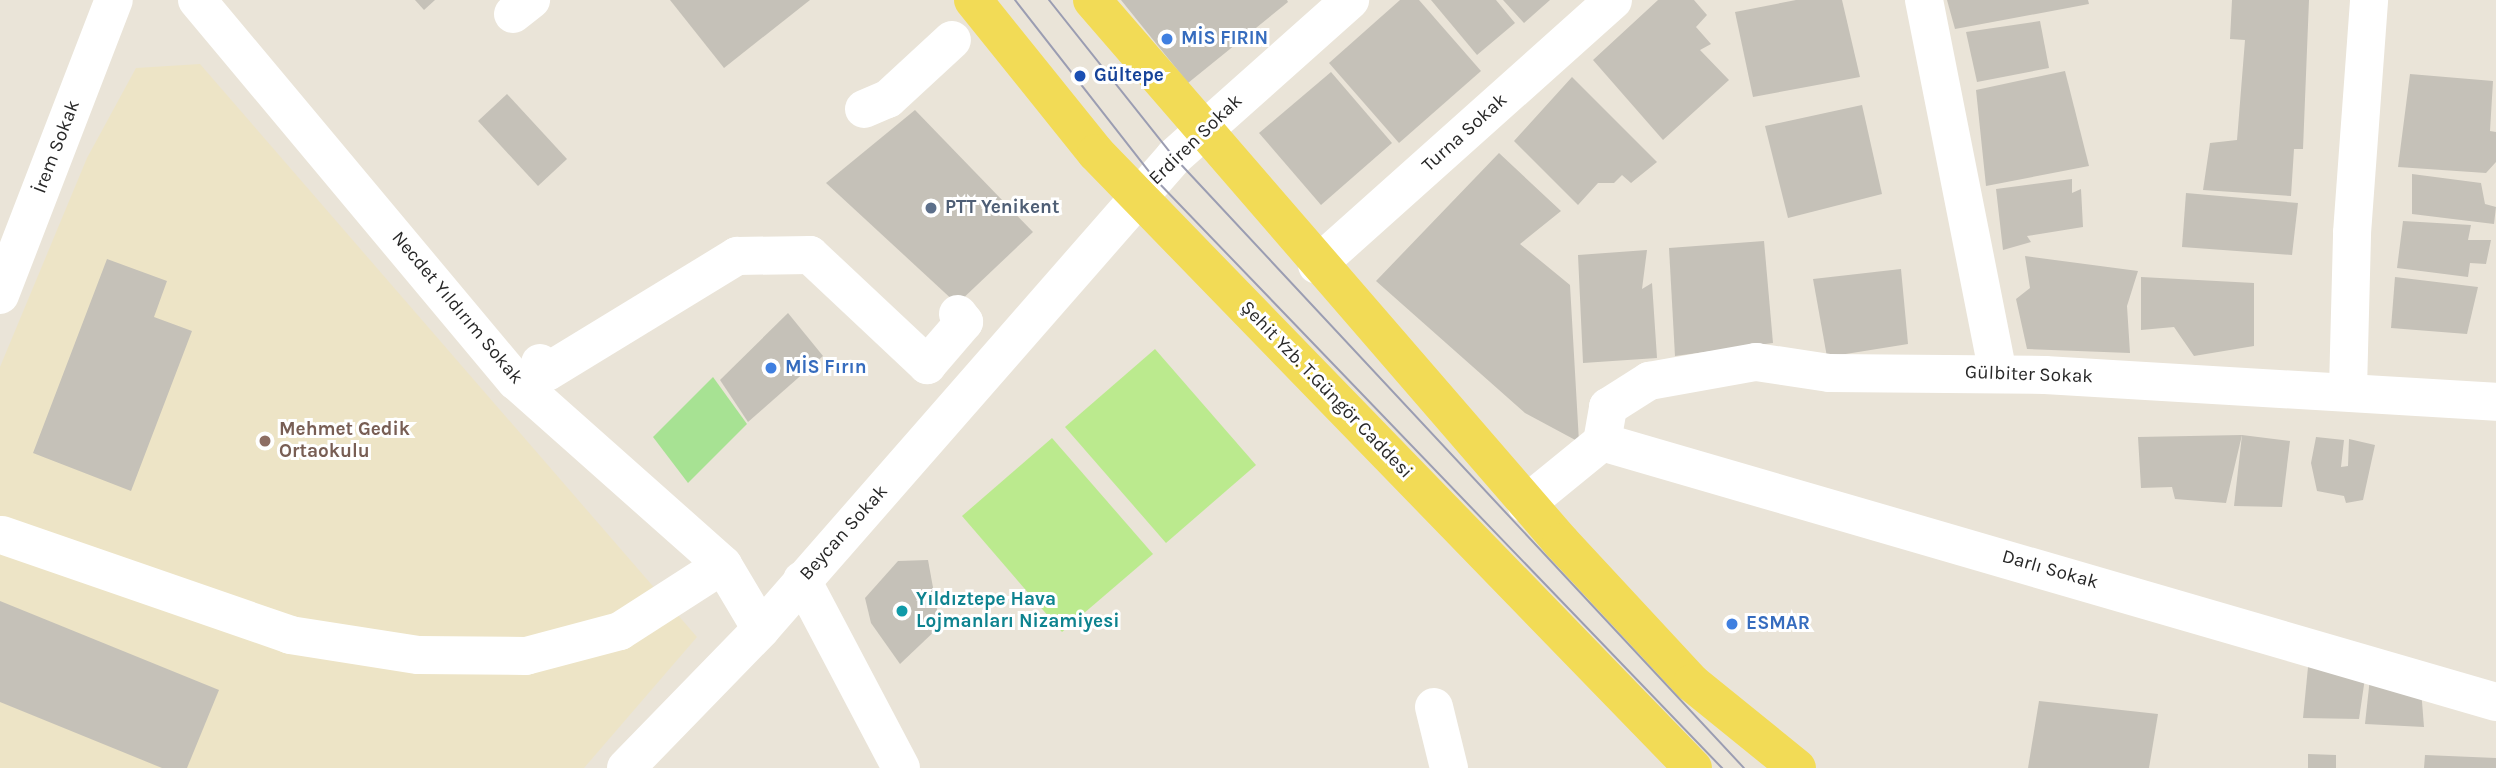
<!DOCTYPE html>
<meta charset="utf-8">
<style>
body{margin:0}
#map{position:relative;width:2496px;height:768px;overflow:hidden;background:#eae4d8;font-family:Karla,sans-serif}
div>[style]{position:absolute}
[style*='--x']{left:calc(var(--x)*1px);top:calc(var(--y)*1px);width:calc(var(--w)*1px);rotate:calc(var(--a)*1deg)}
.education>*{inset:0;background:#ede4c6}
.green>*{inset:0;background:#a7e293}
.pitch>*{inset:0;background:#bbea8e}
.building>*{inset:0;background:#c5c1b8}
.minor>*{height:38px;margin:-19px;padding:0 19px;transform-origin:19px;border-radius:19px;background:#fff}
.major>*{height:38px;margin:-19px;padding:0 19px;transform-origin:19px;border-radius:19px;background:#f2db56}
.tram>*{height:2px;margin:-1px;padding:0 1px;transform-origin:1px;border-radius:1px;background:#9b9db2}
.dots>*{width:19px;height:19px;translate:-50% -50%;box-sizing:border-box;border:4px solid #fff;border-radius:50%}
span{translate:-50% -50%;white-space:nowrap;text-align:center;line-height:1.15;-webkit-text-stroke:6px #fff;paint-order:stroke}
.shop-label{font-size:19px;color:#366cbe;font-weight:700}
.left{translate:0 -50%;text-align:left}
.transit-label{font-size:19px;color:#164399;font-weight:700}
.street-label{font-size:19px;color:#272727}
.service-label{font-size:19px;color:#4e5e75;font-weight:700}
.education-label{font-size:19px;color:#785e54;font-weight:700}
.culture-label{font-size:19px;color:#0d838f;font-weight:700}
</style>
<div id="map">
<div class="education">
<div style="clip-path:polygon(200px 64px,697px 637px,584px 768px,0 768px,0 367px,87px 158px,136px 68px)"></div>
</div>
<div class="green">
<div style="clip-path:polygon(713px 377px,747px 424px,688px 483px,653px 437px)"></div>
</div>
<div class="pitch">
<div style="clip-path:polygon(1155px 349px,1256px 465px,1166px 543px,1065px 427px)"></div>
<div style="clip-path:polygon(1052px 438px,1153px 554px,1062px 632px,962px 516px)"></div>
</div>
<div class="building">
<div style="clip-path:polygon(415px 0,435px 0,424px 10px)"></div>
<div style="clip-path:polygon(670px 0,810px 0,724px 68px)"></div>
<div style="clip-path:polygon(1121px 0,1287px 0,1288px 2px,1188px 83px)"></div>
<div style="clip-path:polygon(1400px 0,1419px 0,1481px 71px,1399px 143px,1329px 63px)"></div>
<div style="clip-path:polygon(1431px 0,1496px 0,1515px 23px,1477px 55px)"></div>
<div style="clip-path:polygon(1503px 0,1550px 0,1524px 23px)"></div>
<div style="clip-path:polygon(1658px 0,1694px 0,1707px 15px,1696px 27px,1711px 44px,1700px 50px,1729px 80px,1663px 140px,1593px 60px)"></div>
<div style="clip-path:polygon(1796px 0,1842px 0,1860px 77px,1753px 97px,1735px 12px)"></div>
<div style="clip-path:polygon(1947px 0,2088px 0,2089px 4px,1955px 29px)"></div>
<div style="clip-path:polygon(2232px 0,2309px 0,2303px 149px,2294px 149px,2291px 196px,2203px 190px,2210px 143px,2237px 140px,2245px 40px,2230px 39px)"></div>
<div style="clip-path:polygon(2040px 21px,2049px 68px,1977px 82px,1966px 32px)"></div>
<div style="clip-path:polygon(2065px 71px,2089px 166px,1986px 186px,1976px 90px)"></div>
<div style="clip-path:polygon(1331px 72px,1392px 143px,1321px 205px,1259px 133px)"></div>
<div style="clip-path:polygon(2410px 74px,2493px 81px,2490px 131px,2496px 132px,2496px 162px,2486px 173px,2398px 167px)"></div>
<div style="clip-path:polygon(1572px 77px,1657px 162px,1631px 183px,1622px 175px,1614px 183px,1598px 183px,1578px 205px,1514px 141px)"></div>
<div style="clip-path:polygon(507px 94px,567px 159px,538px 186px,478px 121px)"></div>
<div style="clip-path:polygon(1862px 105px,1882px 194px,1788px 218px,1765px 126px)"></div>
<div style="clip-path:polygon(915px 110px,1033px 232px,957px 304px,826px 183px)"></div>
<div style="clip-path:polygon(1499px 153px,1561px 211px,1520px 244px,1570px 285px,1579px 442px,1525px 413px,1376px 281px)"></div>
<div style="clip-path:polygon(2412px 174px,2481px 183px,2485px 204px,2496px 207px,2494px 224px,2412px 214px)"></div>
<div style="clip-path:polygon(2072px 179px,2072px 193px,2081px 189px,2083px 227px,2027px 236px,2031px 242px,2003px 250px,1996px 189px)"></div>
<div style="clip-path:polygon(2186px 193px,2298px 203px,2292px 255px,2182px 247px)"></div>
<div style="clip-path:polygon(2403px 221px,2471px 225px,2468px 240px,2491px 240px,2486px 264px,2470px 263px,2468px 277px,2397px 268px)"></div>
<div style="clip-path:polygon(1764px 241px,1773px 343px,1675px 356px,1669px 248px)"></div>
<div style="clip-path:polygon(1647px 250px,1642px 289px,1652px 283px,1657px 358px,1583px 363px,1578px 255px)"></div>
<div style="clip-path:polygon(2025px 256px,2138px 271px,2127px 306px,2130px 353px,2027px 349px,2016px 299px,2030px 288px)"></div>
<div style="clip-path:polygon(107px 259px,167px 281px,154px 317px,192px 331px,131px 491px,33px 453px)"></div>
<div style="clip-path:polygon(1901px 269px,1908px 344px,1827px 357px,1813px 279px)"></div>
<div style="clip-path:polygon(2141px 277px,2254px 283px,2254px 346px,2194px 356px,2174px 327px,2141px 330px)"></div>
<div style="clip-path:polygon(2395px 277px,2478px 287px,2467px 334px,2391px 328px)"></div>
<div style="clip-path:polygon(788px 313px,823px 356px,748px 422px,720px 380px)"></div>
<div style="clip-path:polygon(2242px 435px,2226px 503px,2175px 499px,2172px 487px,2141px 488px,2138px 437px)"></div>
<div style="clip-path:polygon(2242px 435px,2290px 441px,2282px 507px,2234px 506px)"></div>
<div style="clip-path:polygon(2316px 437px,2344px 440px,2341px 467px,2348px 466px,2349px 439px,2375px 445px,2363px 500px,2346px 503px,2344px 496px,2317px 491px,2311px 463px)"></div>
<div style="clip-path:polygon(928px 560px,940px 626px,900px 664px,871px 623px,865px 598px,898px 561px)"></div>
<div style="clip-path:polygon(0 601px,219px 690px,187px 768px,162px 768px,0 702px)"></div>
<div style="clip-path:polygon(2309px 657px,2366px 671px,2359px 719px,2303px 718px)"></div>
<div style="clip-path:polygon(2370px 678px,2421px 689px,2424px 727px,2365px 724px)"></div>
<div style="clip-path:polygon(2039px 701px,2158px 714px,2149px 768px,2028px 768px)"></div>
<div style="clip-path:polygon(2308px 754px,2336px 755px,2336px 768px,2308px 768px)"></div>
<div style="clip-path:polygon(2425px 755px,2496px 758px,2496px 768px,2424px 768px)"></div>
</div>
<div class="minor">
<div style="--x:197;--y:0;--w:497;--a:50.1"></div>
<div style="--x:516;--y:381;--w:277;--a:41.6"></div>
<div style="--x:723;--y:565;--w:74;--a:59.3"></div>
<div style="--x:1924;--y:0;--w:380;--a:78.8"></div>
<div style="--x:513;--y:14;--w:23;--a:-38"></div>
<div style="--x:864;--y:109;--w:26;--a:-23"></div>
<div style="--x:888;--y:99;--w:87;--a:-42.7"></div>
<div style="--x:1317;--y:265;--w:397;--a:-41.8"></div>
<div style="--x:0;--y:295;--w:316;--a:-68.9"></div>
<div style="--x:540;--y:363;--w:11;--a:52"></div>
<div style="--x:547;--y:372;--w:223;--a:-31.4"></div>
<div style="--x:737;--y:256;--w:73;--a:-0.8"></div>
<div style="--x:810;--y:255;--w:161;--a:43.2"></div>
<div style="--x:927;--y:365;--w:57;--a:-49.3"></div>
<div style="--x:964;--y:322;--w:10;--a:-127"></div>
<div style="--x:2348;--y:389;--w:156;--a:-88.5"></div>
<div style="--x:2352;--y:233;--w:234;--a:-85.8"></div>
<div style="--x:1602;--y:442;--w:36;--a:-80"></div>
<div style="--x:1608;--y:407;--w:49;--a:-32.4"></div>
<div style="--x:1649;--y:381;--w:109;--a:-10.1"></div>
<div style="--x:1756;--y:362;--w:74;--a:8.6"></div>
<div style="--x:1829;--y:373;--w:216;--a:0.5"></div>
<div style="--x:2045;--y:375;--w:452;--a:3.4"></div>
<div style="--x:1602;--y:442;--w:931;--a:16.22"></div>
<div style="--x:1526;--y:504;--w:98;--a:-39.2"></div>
<div style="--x:2;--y:535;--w:305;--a:19.1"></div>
<div style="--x:290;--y:635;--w:130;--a:8.9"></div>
<div style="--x:418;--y:655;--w:108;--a:0.5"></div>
<div style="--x:526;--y:656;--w:97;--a:-14.9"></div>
<div style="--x:620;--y:631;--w:122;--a:-32.7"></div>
<div style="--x:802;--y:580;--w:212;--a:62.2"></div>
<div style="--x:1434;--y:707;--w:63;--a:76.2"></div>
<div style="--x:626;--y:768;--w:194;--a:-45.8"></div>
<div style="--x:761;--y:629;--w:627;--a:-48.81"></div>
<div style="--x:1174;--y:157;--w:236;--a:-41.7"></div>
</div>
<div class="major">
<div style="--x:973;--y:0;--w:196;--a:51.2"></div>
<div style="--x:1096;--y:153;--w:857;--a:45.85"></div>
<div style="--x:1092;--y:0;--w:717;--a:49.13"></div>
<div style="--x:1561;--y:542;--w:192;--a:47.1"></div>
<div style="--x:1692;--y:683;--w:135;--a:39"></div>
</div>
<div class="tram">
<div style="--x:1015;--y:0;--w:227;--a:52"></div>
<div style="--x:1155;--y:179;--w:818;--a:46.09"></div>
<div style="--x:1049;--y:0;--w:201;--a:51.5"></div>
<div style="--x:1174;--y:157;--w:836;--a:46.99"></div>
</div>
<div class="dots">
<div style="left:1167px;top:39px;background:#3f7fe0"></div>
<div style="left:1080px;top:76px;background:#1a4fb4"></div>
<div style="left:931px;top:208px;background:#5c6f8a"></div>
<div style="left:771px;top:368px;background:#3f7fe0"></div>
<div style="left:265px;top:441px;background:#8d6e63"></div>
<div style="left:902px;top:611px;background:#0f9aa8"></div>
<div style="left:1732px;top:624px;background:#3f7fe0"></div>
</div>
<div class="shop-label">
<span class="left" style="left:1181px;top:39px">MİS FIRIN</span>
<span class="left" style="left:785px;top:368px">MİS Fırın</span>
<span class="left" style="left:1746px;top:624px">ESMAR</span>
</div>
<div class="transit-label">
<span class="left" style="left:1094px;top:76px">Gültepe</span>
</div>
<div class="street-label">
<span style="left:1465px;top:133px;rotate:-42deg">Turna Sokak</span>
<span style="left:1196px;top:140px;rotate:-44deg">Erdiren Sokak</span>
<span style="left:57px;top:147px;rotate:-69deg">İrem Sokak</span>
<span style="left:457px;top:308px;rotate:50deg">Necdet Yıldırım Sokak</span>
<span style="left:2029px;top:375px;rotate:2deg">Gülbiter Sokak</span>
<span style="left:1326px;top:390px;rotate:46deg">Şehit Yzb. T.Güngör Caddesi</span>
<span style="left:844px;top:533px;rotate:-48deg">Beycan Sokak</span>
<span style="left:2050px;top:570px;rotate:16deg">Darlı Sokak</span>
</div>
<div class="service-label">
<span class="left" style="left:945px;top:208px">PTT Yenikent</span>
</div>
<div class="education-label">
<span class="left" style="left:279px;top:441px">Mehmet Gedik<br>Ortaokulu</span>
</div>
<div class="culture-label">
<span class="left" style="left:916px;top:611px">Yıldıztepe Hava<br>Lojmanları Nizamiyesi</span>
</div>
</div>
